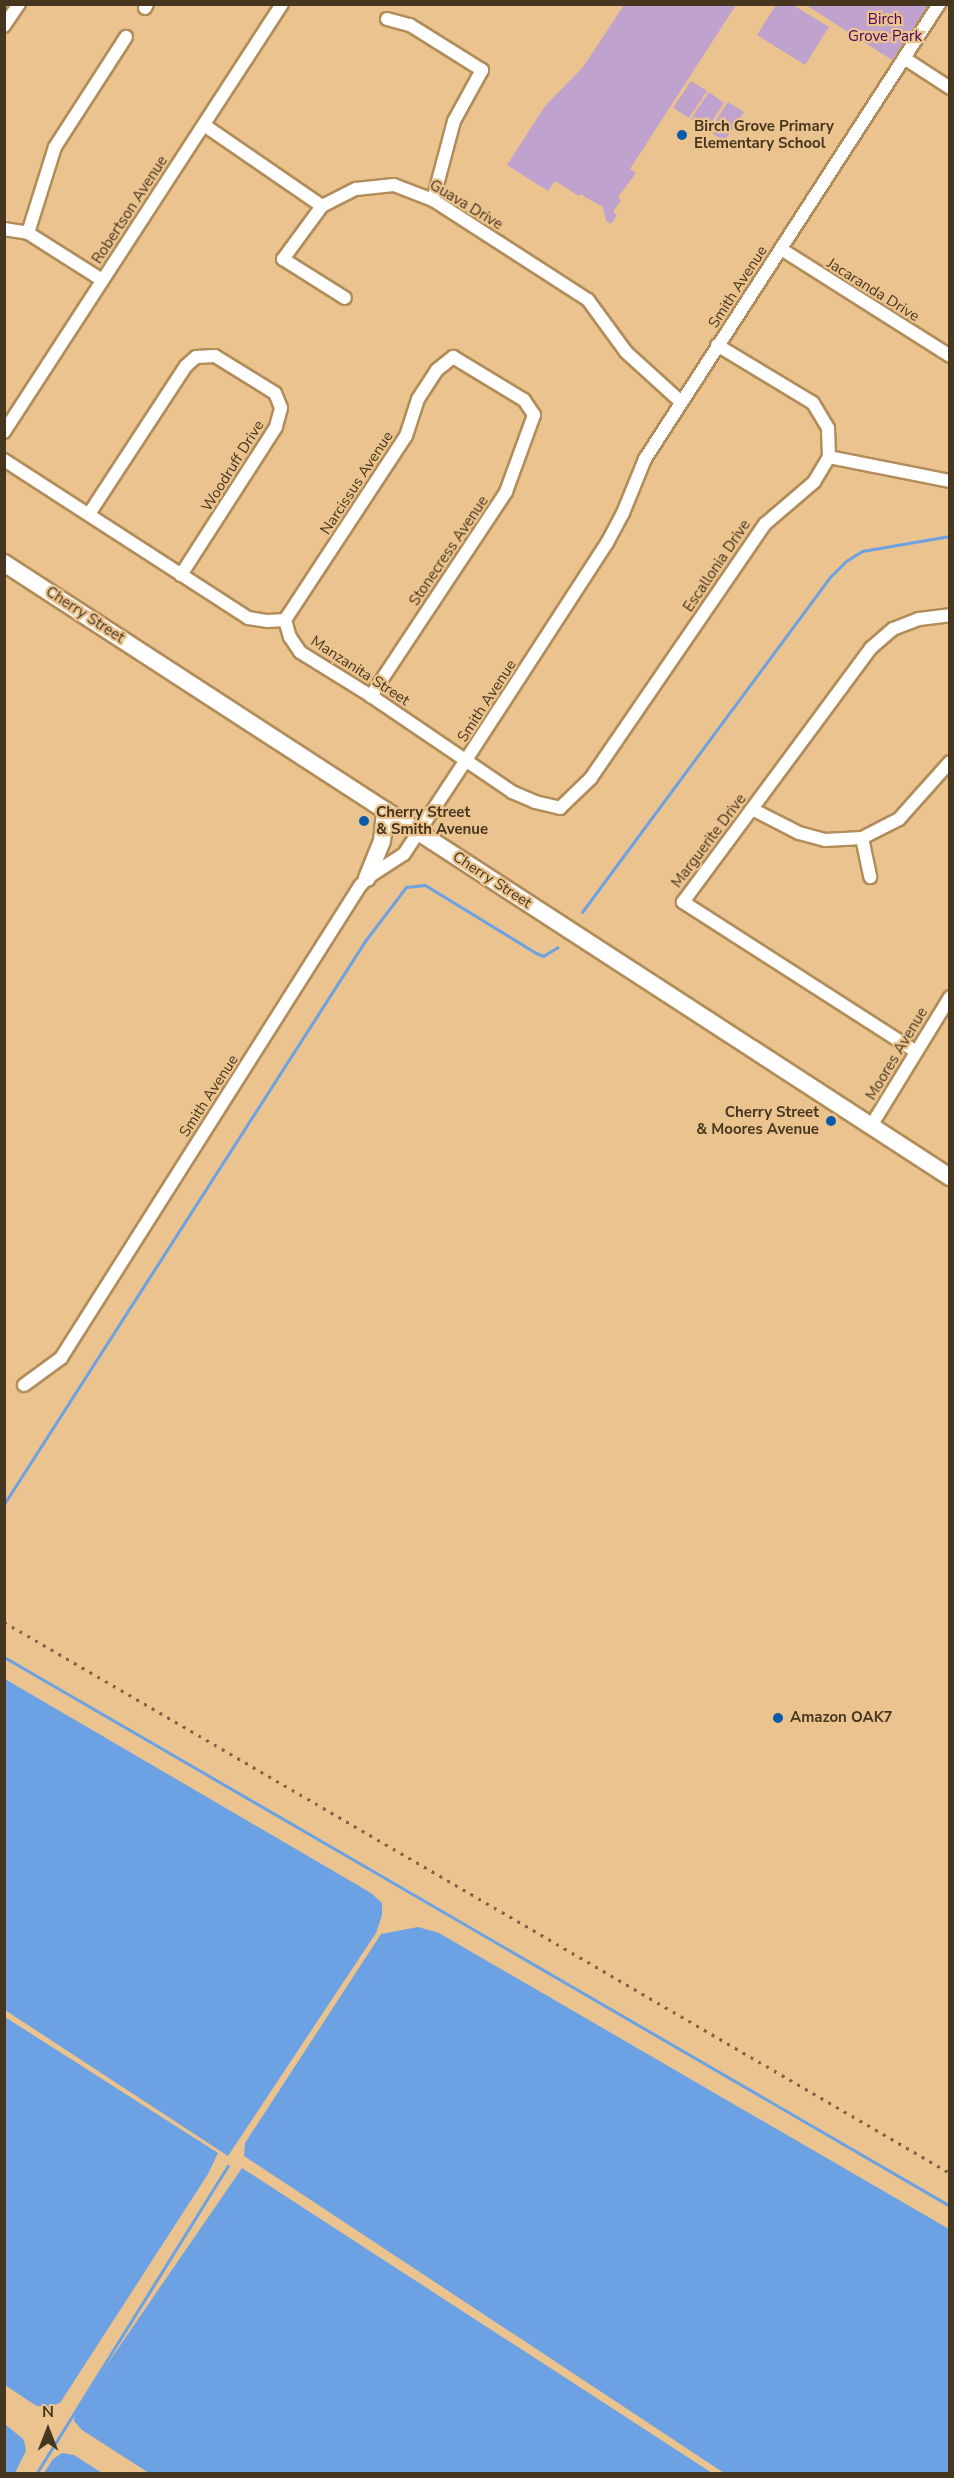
<!DOCTYPE html>
<style>
body{margin:0}
#map{position:relative;width:954px;height:2478px;overflow:hidden;background:#ebc38e;font-family:"Nunito Sans",sans-serif}
div>[style]{position:absolute}
[style*='--x']{left:calc(var(--x)*1px);top:calc(var(--y)*1px);width:calc(var(--w)*1px);rotate:calc(var(--a)*1deg)}
.green>*{inset:0;background:#bfa2ce}
.water>*{inset:0;background:#6ca2e3}
.stream>*{height:3px;margin:-1.5px;padding:0 1.5px;transform-origin:1.5px;border-radius:1.5px;background:#6ca2e3}
.roads{filter:drop-shadow(2px 0 #b28c59) drop-shadow(-2px 0 #b28c59) drop-shadow(0 2px #b28c59) drop-shadow(0 -2px #b28c59)}
.street>*{height:12px;margin:-6px;padding:0 6px;transform-origin:6px;border-radius:6px;background:#fff}
.secondary>*{height:16px;margin:-8px;padding:0 8px;transform-origin:8px;border-radius:8px;background:#fff}
.rail>*{height:3px;margin-top:-1.5px;transform-origin:0;background:repeating-linear-gradient(90deg,#7c6444 0 3px,transparent 0 9px)}
.dots>*{width:16px;height:16px;translate:-50% -50%;box-sizing:border-box;border:3px solid #ebc38e;border-radius:50%}
span{translate:-50% -50%;white-space:nowrap;text-align:center;line-height:1.15;-webkit-text-stroke:4.5px #ebc38e;paint-order:stroke}
.park-label{font-size:15px;color:#45035d}
.poi-label{font-size:15px;color:#463620;font-weight:700}
.left{translate:0 -50%;text-align:left}
.right{translate:-100% -50%;text-align:right}
.street-label{font-size:15px;color:#463620}
.frame{position:absolute;inset:0;border:6px solid #463620;pointer-events:none}
.north{position:absolute;left:18px;top:2400px;width:60px;height:60px;-webkit-text-stroke:4px #ebc38e;paint-order:stroke;rotate:0deg;font-size:16px;font-weight:700;line-height:24px;text-align:center;color:#463620}
.north::after{content:'';display:block;margin:auto;width:21px;height:27px;background:#463620;clip-path:polygon(50% 0,100% 100%,50% 72%,0 100%)}
</style>
<div id="map">
<div class="green">
<div style="clip-path:polygon(624px 5px,736px 5px,630px 169px,636px 173px,618px 197px,621px 200px,613px 212px,617px 215px,611px 224px,606px 221px,603px 207px,580px 194px,579px 196px,555px 181px,548px 191px,507px 165px,545px 106px,583px 67px)"></div>
<div style="clip-path:polygon(776px 5px,793px 5px,829px 27px,805px 65px,757px 35px)"></div>
<div style="clip-path:polygon(806px 5px,928px 4px,928px 5px,892px 60px)"></div>
<div style="clip-path:polygon(691px 81px,707px 91px,689px 118px,673px 108px)"></div>
<div style="clip-path:polygon(709px 92px,724px 103px,706px 130px,691px 119px)"></div>
<div style="clip-path:polygon(728px 102px,744px 112px,724px 141px,709px 131px)"></div>
</div>
<div class="water">
<div style="clip-path:polygon(5px 1679px,371px 1893px,382px 1903px,382px 1915px,376px 1933px,228px 2156px,5px 2010px)"></div>
<div style="clip-path:polygon(418px 1927px,439px 1933px,949px 2229px,949px 2473px,724px 2473px,244px 2156px,245px 2143px,381px 1934px)"></div>
<div style="clip-path:polygon(5px 2017px,218px 2153px,208px 2174px,60px 2403px,46px 2408px,35px 2405px,5px 2385px)"></div>
<div style="clip-path:polygon(242px 2168px,712px 2473px,149px 2473px,82px 2430px,74px 2421px,75px 2411px)"></div>
<div style="clip-path:polygon(5px 2424px,24px 2440px,26px 2451px,15px 2473px,5px 2473px)"></div>
<div style="clip-path:polygon(62px 2453px,74px 2455px,102px 2473px,44px 2473px,53px 2459px)"></div>
</div>
<div class="stream">
<div style="--x:582;--y:912;--w:417;--a:-53.5"></div>
<div style="--x:830;--y:577;--w:23;--a:-45"></div>
<div style="--x:846;--y:561;--w:19;--a:-32"></div>
<div style="--x:862;--y:551;--w:89;--a:-9.7"></div>
<div style="--x:4;--y:1504;--w:669;--a:-57.33"></div>
<div style="--x:365;--y:941;--w:68;--a:-52.8"></div>
<div style="--x:406;--y:887;--w:19;--a:-6"></div>
<div style="--x:425;--y:885;--w:130;--a:31.5"></div>
<div style="--x:536;--y:953;--w:8;--a:23"></div>
<div style="--x:543;--y:956;--w:17;--a:-31"></div>
<div style="--x:4;--y:1657;--w:1094;--a:30.13"></div>
<div style="--x:36;--y:2474;--w:363;--a:-58.1"></div>
</div>
<div class="roads">
<div class="street">
<div style="--x:145;--y:8;--w:4;--a:-63"></div>
<div style="--x:387;--y:19;--w:24;--a:15"></div>
<div style="--x:410;--y:25;--w:85;--a:32"></div>
<div style="--x:482;--y:70;--w:58;--a:118.8"></div>
<div style="--x:454;--y:121;--w:82;--a:104.9"></div>
<div style="--x:4;--y:26;--w:27;--a:-56"></div>
<div style="--x:904;--y:58;--w:55;--a:33.1"></div>
<div style="--x:204;--y:125;--w:143;--a:34.5"></div>
<div style="--x:322;--y:206;--w:38;--a:-27"></div>
<div style="--x:356;--y:189;--w:38;--a:-6"></div>
<div style="--x:394;--y:185;--w:42;--a:21"></div>
<div style="--x:433;--y:200;--w:184;--a:32.8"></div>
<div style="--x:588;--y:300;--w:64;--a:53.8"></div>
<div style="--x:626;--y:352;--w:74;--a:42.3"></div>
<div style="--x:322;--y:206;--w:66;--a:126.3"></div>
<div style="--x:283;--y:259;--w:73;--a:32.2"></div>
<div style="--x:4;--y:229;--w:24;--a:9"></div>
<div style="--x:28;--y:233;--w:88;--a:32.4"></div>
<div style="--x:28;--y:233;--w:90;--a:-72.6"></div>
<div style="--x:55;--y:147;--w:131;--a:-57.2"></div>
<div style="--x:781;--y:249;--w:200;--a:32.3"></div>
<div style="--x:4;--y:432;--w:510;--a:-56.99"></div>
<div style="--x:829;--y:457;--w:123;--a:11.2"></div>
<div style="--x:4;--y:460;--w:291;--a:32.9"></div>
<div style="--x:248;--y:618;--w:20;--a:9"></div>
<div style="--x:268;--y:621;--w:17;--a:-3"></div>
<div style="--x:285;--y:620;--w:18;--a:74"></div>
<div style="--x:290;--y:637;--w:18;--a:56"></div>
<div style="--x:300;--y:652;--w:84;--a:31.8"></div>
<div style="--x:371;--y:696;--w:171;--a:34.2"></div>
<div style="--x:512;--y:792;--w:25;--a:23"></div>
<div style="--x:535;--y:802;--w:26;--a:13"></div>
<div style="--x:560;--y:808;--w:43;--a:-44.1"></div>
<div style="--x:591;--y:778;--w:308;--a:-55.6"></div>
<div style="--x:765;--y:524;--w:65;--a:-40.6"></div>
<div style="--x:814;--y:482;--w:29;--a:-59"></div>
<div style="--x:829;--y:457;--w:29;--a:-92"></div>
<div style="--x:828;--y:428;--w:29;--a:-121"></div>
<div style="--x:813;--y:403;--w:112;--a:-148.9"></div>
<div style="--x:89;--y:514;--w:177;--a:-56.8"></div>
<div style="--x:186;--y:366;--w:13;--a:-42"></div>
<div style="--x:196;--y:357;--w:19;--a:-3"></div>
<div style="--x:215;--y:356;--w:70;--a:31.7"></div>
<div style="--x:275;--y:393;--w:16;--a:68"></div>
<div style="--x:281;--y:408;--w:20;--a:105"></div>
<div style="--x:276;--y:427;--w:176;--a:122.7"></div>
<div style="--x:285;--y:620;--w:220;--a:-56.7"></div>
<div style="--x:406;--y:436;--w:39;--a:-72"></div>
<div style="--x:418;--y:399;--w:35;--a:-57"></div>
<div style="--x:437;--y:370;--w:21;--a:-39"></div>
<div style="--x:453;--y:357;--w:83;--a:31.2"></div>
<div style="--x:524;--y:400;--w:18;--a:56"></div>
<div style="--x:534;--y:415;--w:82;--a:110"></div>
<div style="--x:506;--y:492;--w:245;--a:123.5"></div>
<div style="--x:752;--y:809;--w:53;--a:27.1"></div>
<div style="--x:799;--y:833;--w:27;--a:15"></div>
<div style="--x:825;--y:840;--w:37;--a:-3"></div>
<div style="--x:862;--y:838;--w:42;--a:-27.2"></div>
<div style="--x:899;--y:819;--w:76;--a:-48.2"></div>
<div style="--x:862;--y:838;--w:40;--a:78"></div>
<div style="--x:915;--y:1051;--w:276;--a:-147.3"></div>
<div style="--x:683;--y:902;--w:316;--a:-53.5"></div>
<div style="--x:871;--y:648;--w:29;--a:-41"></div>
<div style="--x:893;--y:629;--w:28;--a:-21"></div>
<div style="--x:919;--y:619;--w:31;--a:-7"></div>
<div style="--x:871;--y:1126;--w:151;--a:-58.5"></div>
<div style="--x:24;--y:1385;--w:46;--a:-36.1"></div>
<div style="--x:61;--y:1358;--w:559;--a:-57.65"></div>
<div style="--x:360;--y:886;--w:11;--a:-49"></div>
<div style="--x:367;--y:878;--w:44;--a:-33"></div>
<div style="--x:404;--y:854;--w:113;--a:-56.6"></div>
<div style="--x:466;--y:760;--w:259;--a:-57"></div>
<div style="--x:607;--y:543;--w:34;--a:-62"></div>
<div style="--x:623;--y:513;--w:58;--a:-67.8"></div>
<div style="--x:645;--y:459;--w:542;--a:-57.13"></div>
</div>
<div class="secondary">
<div style="--x:4;--y:563;--w:1128;--a:32.99"></div>
<div style="--x:367;--y:878;--w:40;--a:-68"></div>
<div style="--x:382;--y:841;--w:31;--a:-84"></div>
</div>
</div>
<div class="rail">
<div style="--x:4;--y:1622;--w:1095;--a:30.22"></div>
</div>
<div class="dots">
<div style="left:682px;top:135px;background:#095ba9"></div>
<div style="left:364px;top:821px;background:#095ba9"></div>
<div style="left:831px;top:1121px;background:#095ba9"></div>
<div style="left:778px;top:1718px;background:#095ba9"></div>
</div>
<div class="park-label">
<span style="left:885px;top:28px">Birch<br>Grove Park</span>
</div>
<div class="poi-label">
<span class="left" style="left:694px;top:135px">Birch Grove Primary<br>Elementary School</span>
<span class="left" style="left:376px;top:821px">Cherry Street<br>&amp; Smith Avenue</span>
<span class="right" style="left:819px;top:1121px">Cherry Street<br>&amp; Moores Avenue</span>
<span class="left" style="left:790px;top:1718px">Amazon OAK7</span>
</div>
<div class="street-label">
<span style="left:466px;top:205px;rotate:31deg">Guava Drive</span>
<span style="left:130px;top:210px;rotate:-57deg">Robertson Avenue</span>
<span style="left:738px;top:287px;rotate:-57deg">Smith Avenue</span>
<span style="left:873px;top:290px;rotate:32deg">Jacaranda Drive</span>
<span style="left:233px;top:466px;rotate:-58deg">Woodruff Drive</span>
<span style="left:357px;top:483px;rotate:-57deg">Narcissus Avenue</span>
<span style="left:449px;top:551px;rotate:-56deg">Stonecress Avenue</span>
<span style="left:717px;top:566px;rotate:-56deg">Escallonia Drive</span>
<span style="left:85px;top:615px;rotate:33deg">Cherry Street</span>
<span style="left:360px;top:671px;rotate:33deg">Manzanita Street</span>
<span style="left:487px;top:701px;rotate:-57deg">Smith Avenue</span>
<span style="left:709px;top:841px;rotate:-53deg">Marguerite Drive</span>
<span style="left:492px;top:880px;rotate:33deg">Cherry Street</span>
<span style="left:897px;top:1054px;rotate:-59deg">Moores Avenue</span>
<span style="left:209px;top:1096px;rotate:-57deg">Smith Avenue</span>
</div>
<div class="frame"></div>
<div class="north">N</div>
</div>
